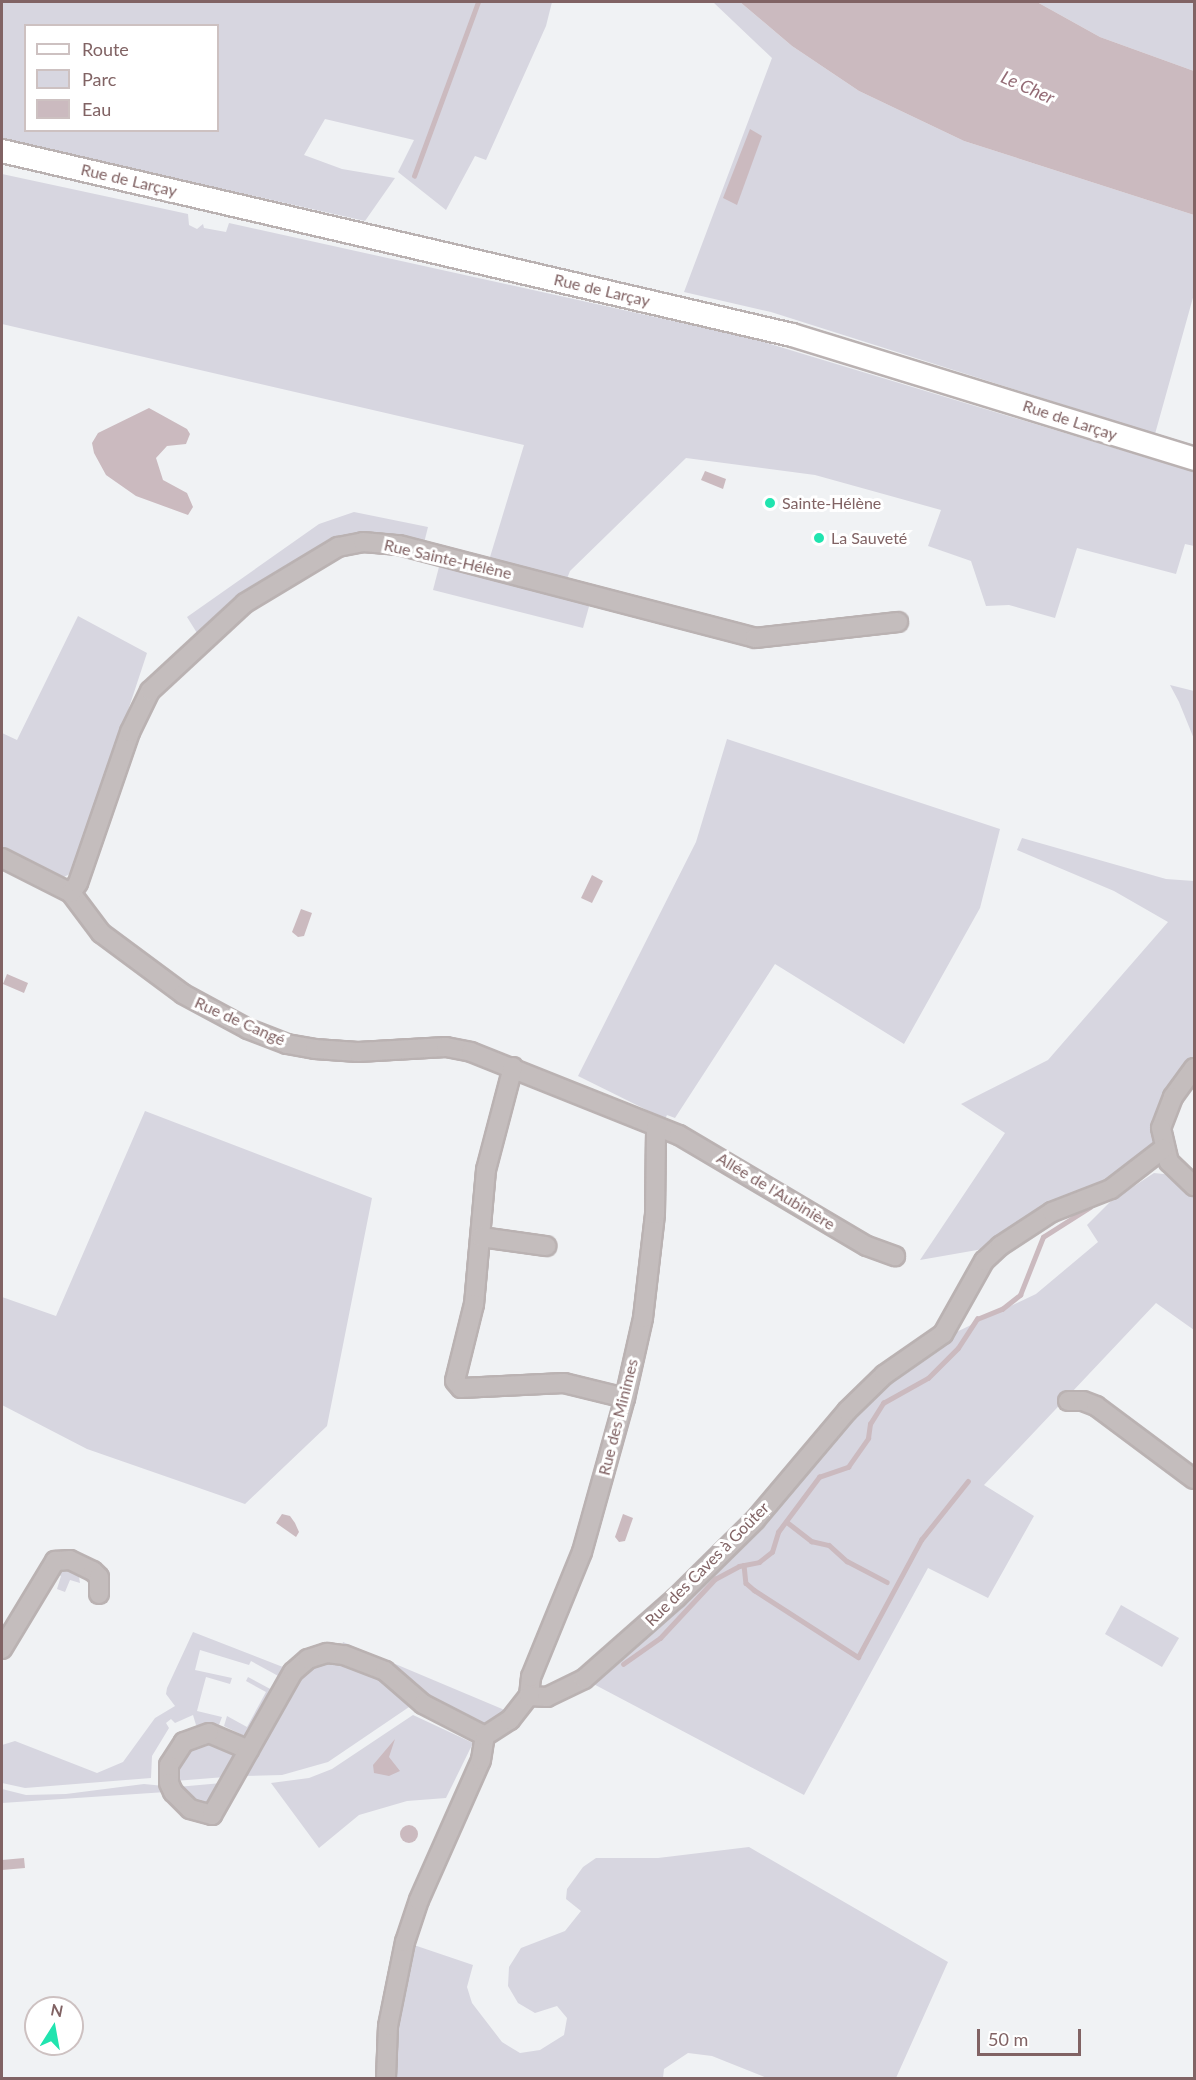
<!DOCTYPE html>
<meta charset="utf-8">
<style>
body{margin:0}
#map{position:relative;width:1196px;height:2080px;overflow:hidden;background:#f0f2f4;font-family:Lato,sans-serif}
div>[style]{position:absolute}
[style*='--x']{left:calc(var(--x)*1px);top:calc(var(--y)*1px);width:calc(var(--w)*1px);rotate:calc(var(--a)*1deg)}
.green>*{inset:0;background:#d7d6e0}
.water>*{inset:0;background:#cbbabf}
.round{border-radius:50%}
.stream>*{height:4.5px;margin:-2.25px;padding:0 2.25px;transform-origin:2.25px;border-radius:2.25px;background:#cbbabf}
.roads{filter:drop-shadow(2px 0 #bab2b2) drop-shadow(-2px 0 #bab2b2) drop-shadow(0 2px #bab2b2) drop-shadow(0 -2px #bab2b2)}
.minor>*{height:18px;margin:-9px;padding:0 9px;transform-origin:9px;border-radius:9px;background:#c4bdbd}
.major>*{height:22px;margin:-11px;padding:0 11px;transform-origin:11px;border-radius:11px;background:#fff}
.dots>*{width:16px;height:16px;translate:-50% -50%;box-sizing:border-box;border:3px solid #fff;border-radius:50%}
span{translate:-50% -50%;white-space:nowrap;text-align:center;line-height:1.15;-webkit-text-stroke:6px #fff;paint-order:stroke}
.street-label{font-size:16px;color:#816364}
.poi-label{font-size:16px;color:#816364}
.left{translate:0 -50%;text-align:left}
.water-label{font-size:18px;color:#946c76;font-style:italic}
.frame{position:absolute;inset:0;border:3px solid #816364;pointer-events:none}
.legend{position:absolute;left:24px;top:24px;width:195px;height:108px;box-sizing:border-box;background:#fff;border:2px solid #cdc1c1;margin:0;padding:8px 10px;list-style:none;font-size:18px;color:#816364}
.legend li{display:flex;align-items:center;gap:12px;height:30px}
.legend b{width:30px;border:2px solid #cdc1c1}
.north{position:absolute;left:24px;top:1996px;width:60px;height:60px;box-sizing:border-box;background:#fff;border:2px solid #cdc1c1;border-radius:50%;rotate:11deg;font-size:16px;font-weight:700;line-height:24px;text-align:center;color:#816364}
.north::after{content:'';display:block;margin:auto;width:21px;height:27px;background:#20e4af;clip-path:polygon(50% 0,100% 100%,50% 72%,0 100%)}
.scale{position:absolute;left:977px;top:2029px;width:104px;height:27px;box-sizing:border-box;border:3px solid #816364;border-top:0;padding-left:8px;font-size:18px;line-height:21px;white-space:nowrap;color:#816364;-webkit-text-stroke:4px #fff;paint-order:stroke}
</style>
<div id="map">
<div class="green">
<div style="clip-path:polygon(evenodd,2px 2px,552px 2px,546px 26px,486px 160px,475px 156px,446px 210px,398px 172px,414px 140px,325px 119px,304px 155px,342px 169px,395px 178px,365px 221px,2px 139px,2px 2px,26px 26px,218px 26px,218px 130px,26px 130px,26px 26px)"></div>
<div style="clip-path:polygon(713px 2px,740px 2px,792px 46px,859px 91px,964px 141px,1194px 215px,1194px 294px,1155px 434px,771px 312px,684px 292px,772px 58px)"></div>
<div style="clip-path:polygon(1037px 2px,1194px 2px,1194px 71px,1100px 37px)"></div>
<div style="clip-path:polygon(2px 174px,188px 214px,189px 225px,197px 229px,203px 224px,204px 228px,226px 232px,229px 223px,750px 338px,1194px 472px,1194px 546px,1185px 544px,1176px 574px,1077px 548px,1055px 618px,1009px 605px,986px 606px,971px 561px,928px 546px,941px 510px,815px 475px,686px 458px,570px 571px,564px 586px,487px 567px,524px 445px,2px 324px)"></div>
<div style="clip-path:polygon(354px 512px,428px 527px,422px 551px,338px 547px,202px 641px,187px 617px,319px 524px)"></div>
<div style="clip-path:polygon(440px 563px,590px 603px,583px 628px,433px 590px)"></div>
<div style="clip-path:polygon(78px 616px,147px 653px,75px 871px,64px 877px,2px 847px,2px 733px,17px 740px)"></div>
<div style="clip-path:polygon(1170px 685px,1194px 691px,1194px 739px,1179px 702px)"></div>
<div style="clip-path:polygon(727px 739px,1000px 829px,980px 908px,904px 1044px,775px 964px,675px 1118px,667px 1115px,665px 1119px,578px 1076px,696px 842px)"></div>
<div style="clip-path:polygon(1022px 838px,1166px 879px,1194px 881px,1194px 1068px,1163px 1120px,1140px 1169px,1000px 1246px,920px 1260px,1005px 1133px,961px 1104px,1048px 1060px,1168px 922px,1114px 891px,1017px 850px)"></div>
<div style="clip-path:polygon(145px 1111px,372px 1198px,327px 1426px,245px 1504px,87px 1449px,2px 1405px,2px 1297px,56px 1316px)"></div>
<div style="clip-path:polygon(1154px 1173px,1183px 1176px,1194px 1186px,1194px 1330px,1156px 1303px,984px 1485px,1034px 1516px,988px 1598px,928px 1568px,804px 1795px,584px 1679px,676px 1598px,833px 1426px,923px 1348px,1036px 1294px,1098px 1242px,1087px 1225px,1110px 1202px)"></div>
<div style="clip-path:polygon(55px 1567px,78px 1571px,80px 1583px,70px 1580px,65px 1592px,57px 1589px,61px 1576px,51px 1572px)"></div>
<div style="clip-path:polygon(1121px 1605px,1179px 1638px,1162px 1667px,1105px 1634px)"></div>
<div style="clip-path:polygon(193px 1632px,288px 1669px,282px 1678px,251px 1661px,249px 1665px,200px 1650px,195px 1670px,232px 1678px,230px 1684px,206px 1677px,203px 1688px,197px 1711px,222px 1717px,219px 1725px,196px 1725px,193px 1715px,175px 1723px,171px 1719px,166px 1723px,169px 1728px,152px 1756px,151px 1778px,25px 1788px,2px 1783px,2px 1745px,15px 1741px,97px 1773px,123px 1762px,155px 1718px,175px 1706px,166px 1694px,167px 1688px)"></div>
<div style="clip-path:polygon(343px 1642px,507px 1711px,487px 1728px,341px 1649px)"></div>
<div style="clip-path:polygon(328px 1660px,386px 1677px,415px 1703px,328px 1762px,282px 1775px,242px 1776px,297px 1676px)"></div>
<div style="clip-path:polygon(248px 1677px,274px 1691px,244px 1736px,224px 1726px,227px 1716px,247px 1727px,266px 1692px,246px 1681px)"></div>
<div style="clip-path:polygon(413px 1715px,473px 1743px,446px 1798px,407px 1801px,359px 1815px,319px 1848px,271px 1783px,309px 1778px,332px 1769px)"></div>
<div style="clip-path:polygon(199px 1738px,234px 1747px,237px 1756px,225px 1777px,175px 1781px,177px 1756px)"></div>
<div style="clip-path:polygon(222px 1783px,211px 1805px,196px 1805px,177px 1787px)"></div>
<div style="clip-path:polygon(144px 1784px,164px 1786px,166px 1792px,2px 1803px,2px 1789px,26px 1795px,66px 1794px)"></div>
<div style="clip-path:polygon(749px 1847px,948px 1962px,896px 2078px,767px 2078px,712px 2056px,688px 2053px,664px 2069px,663px 2078px,386px 2078px,405px 1942px,473px 1965px,467px 1987px,472px 2003px,502px 2042px,520px 2053px,540px 2050px,564px 2035px,567px 2018px,557px 2006px,535px 2013px,518px 2003px,508px 1986px,509px 1967px,521px 1948px,565px 1931px,581px 1911px,566px 1899px,567px 1889px,583px 1867px,596px 1858px,658px 1858px)"></div>
</div>
<div class="water">
<div style="clip-path:polygon(740px 2px,1037px 2px,1100px 37px,1194px 71px,1194px 215px,964px 141px,859px 91px,792px 46px)"></div>
<div style="clip-path:polygon(750px 129px,762px 136px,737px 205px,723px 198px)"></div>
<div style="clip-path:polygon(149px 408px,187px 429px,190px 434px,186px 444px,167px 446px,156px 458px,163px 480px,187px 493px,193px 507px,188px 515px,136px 496px,106px 475px,94px 453px,92px 443px,98px 433px)"></div>
<div style="clip-path:polygon(705px 471px,726px 479px,723px 489px,701px 480px)"></div>
<div style="clip-path:polygon(592px 875px,603px 881px,592px 903px,581px 898px)"></div>
<div style="clip-path:polygon(301px 909px,312px 913px,304px 936px,298px 937px,292px 932px)"></div>
<div style="clip-path:polygon(7px 974px,28px 983px,24px 993px,3px 984px)"></div>
<div style="clip-path:polygon(282px 1514px,290px 1516px,295px 1523px,299px 1532px,296px 1537px,276px 1523px)"></div>
<div style="clip-path:polygon(623px 1514px,633px 1518px,625px 1541px,619px 1542px,615px 1537px)"></div>
<div style="clip-path:polygon(395px 1739px,389px 1757px,400px 1771px,389px 1776px,374px 1773px,373px 1765px)"></div>
<div class="round" style="left:400px;top:1825px;width:18px;height:18px"></div>
<div style="clip-path:polygon(24px 1858px,25px 1868px,2px 1870px,2px 1860px)"></div>
</div>
<div class="stream">
<div style="--x:414;--y:176;--w:185;--a:-69.8"></div>
<div style="--x:787;--y:1522;--w:31;--a:38"></div>
<div style="--x:811;--y:1541;--w:18;--a:13"></div>
<div style="--x:829;--y:1545;--w:24;--a:42"></div>
<div style="--x:847;--y:1561;--w:45;--a:27.7"></div>
<div style="--x:744;--y:1565;--w:18;--a:84"></div>
<div style="--x:746;--y:1583;--w:11;--a:41"></div>
<div style="--x:754;--y:1590;--w:124;--a:32.8"></div>
<div style="--x:858;--y:1657;--w:133;--a:-61.7"></div>
<div style="--x:921;--y:1540;--w:75;--a:-51.5"></div>
<div style="--x:623;--y:1664;--w:45;--a:-35.1"></div>
<div style="--x:660;--y:1638;--w:81;--a:-47"></div>
<div style="--x:715;--y:1579;--w:27;--a:-28"></div>
<div style="--x:739;--y:1566;--w:20;--a:-11"></div>
<div style="--x:759;--y:1562;--w:16;--a:-38"></div>
<div style="--x:772;--y:1552;--w:21;--a:-73"></div>
<div style="--x:778;--y:1532;--w:69;--a:-53.3"></div>
<div style="--x:819;--y:1477;--w:31;--a:-19"></div>
<div style="--x:848;--y:1467;--w:35;--a:-55"></div>
<div style="--x:868;--y:1438;--w:14;--a:-82"></div>
<div style="--x:870;--y:1424;--w:25;--a:-58"></div>
<div style="--x:883;--y:1403;--w:51;--a:-29.1"></div>
<div style="--x:928;--y:1378;--w:42;--a:-45"></div>
<div style="--x:958;--y:1348;--w:35;--a:-57"></div>
<div style="--x:977;--y:1319;--w:27;--a:-22"></div>
<div style="--x:1002;--y:1309;--w:23;--a:-38"></div>
<div style="--x:1020;--y:1295;--w:62;--a:-68.4"></div>
<div style="--x:1043;--y:1237;--w:56;--a:-32.6"></div>
</div>
<div class="roads">
<div class="minor">
<div style="--x:2;--y:858;--w:77;--a:26.9"></div>
<div style="--x:71;--y:893;--w:50;--a:53.1"></div>
<div style="--x:101;--y:933;--w:102;--a:36.6"></div>
<div style="--x:183;--y:994;--w:74;--a:28.3"></div>
<div style="--x:248;--y:1029;--w:42;--a:21"></div>
<div style="--x:287;--y:1044;--w:28;--a:10"></div>
<div style="--x:315;--y:1049;--w:43;--a:4"></div>
<div style="--x:358;--y:1052;--w:88;--a:-3.3"></div>
<div style="--x:446;--y:1047;--w:25;--a:11"></div>
<div style="--x:471;--y:1052;--w:224;--a:21.8"></div>
<div style="--x:679;--y:1135;--w:218;--a:30.6"></div>
<div style="--x:867;--y:1246;--w:30;--a:20"></div>
<div style="--x:71;--y:893;--w:12;--a:-55"></div>
<div style="--x:78;--y:883;--w:160;--a:-71"></div>
<div style="--x:130;--y:732;--w:46;--a:-64"></div>
<div style="--x:150;--y:691;--w:129;--a:-42.8"></div>
<div style="--x:245;--y:603;--w:109;--a:-31.1"></div>
<div style="--x:338;--y:547;--w:25;--a:-11"></div>
<div style="--x:363;--y:542;--w:36;--a:5"></div>
<div style="--x:399;--y:545;--w:368;--a:14.6"></div>
<div style="--x:755;--y:638;--w:144;--a:-6.4"></div>
<div style="--x:513;--y:1067;--w:106;--a:104.7"></div>
<div style="--x:486;--y:1170;--w:135;--a:95.1"></div>
<div style="--x:474;--y:1304;--w:79;--a:103.9"></div>
<div style="--x:455;--y:1381;--w:9;--a:49"></div>
<div style="--x:461;--y:1388;--w:103;--a:-2.8"></div>
<div style="--x:564;--y:1383;--w:63;--a:13.8"></div>
<div style="--x:1194;--y:1068;--w:36;--a:126"></div>
<div style="--x:1173;--y:1097;--w:33;--a:111"></div>
<div style="--x:1161;--y:1128;--w:35;--a:77"></div>
<div style="--x:1169;--y:1162;--w:35;--a:44"></div>
<div style="--x:481;--y:1237;--w:66;--a:7.9"></div>
<div style="--x:1068;--y:1401;--w:15;--a:0"></div>
<div style="--x:1083;--y:1401;--w:14;--a:21"></div>
<div style="--x:1096;--y:1406;--w:122;--a:36.7"></div>
<div style="--x:2;--y:1649;--w:103;--a:-58.9"></div>
<div style="--x:55;--y:1561;--w:15;--a:-4"></div>
<div style="--x:70;--y:1560;--w:25;--a:26"></div>
<div style="--x:93;--y:1571;--w:8;--a:45"></div>
<div style="--x:99;--y:1577;--w:17;--a:90"></div>
<div style="--x:529;--y:1696;--w:19;--a:-84"></div>
<div style="--x:531;--y:1677;--w:135;--a:-67.8"></div>
<div style="--x:582;--y:1552;--w:160;--a:-74.4"></div>
<div style="--x:625;--y:1398;--w:82;--a:-77.3"></div>
<div style="--x:643;--y:1318;--w:105;--a:-83.4"></div>
<div style="--x:655;--y:1214;--w:87;--a:-89.3"></div>
<div style="--x:249;--y:1750;--w:43;--a:-157"></div>
<div style="--x:209;--y:1733;--w:27;--a:160"></div>
<div style="--x:184;--y:1742;--w:27;--a:123"></div>
<div style="--x:169;--y:1765;--w:18;--a:90"></div>
<div style="--x:169;--y:1783;--w:10;--a:66"></div>
<div style="--x:173;--y:1792;--w:24;--a:45"></div>
<div style="--x:190;--y:1809;--w:23;--a:15"></div>
<div style="--x:212;--y:1815;--w:164;--a:-60.5"></div>
<div style="--x:293;--y:1672;--w:20;--a:-41"></div>
<div style="--x:308;--y:1659;--w:20;--a:-18"></div>
<div style="--x:327;--y:1653;--w:17;--a:7"></div>
<div style="--x:344;--y:1655;--w:44;--a:21.3"></div>
<div style="--x:385;--y:1671;--w:50;--a:41"></div>
<div style="--x:423;--y:1704;--w:70;--a:27.3"></div>
<div style="--x:386;--y:2078;--w:52;--a:-87.8"></div>
<div style="--x:388;--y:2026;--w:86;--a:-78.6"></div>
<div style="--x:405;--y:1942;--w:44;--a:-71.6"></div>
<div style="--x:419;--y:1900;--w:153;--a:-66.1"></div>
<div style="--x:481;--y:1760;--w:24;--a:-81"></div>
<div style="--x:485;--y:1736;--w:30;--a:-33"></div>
<div style="--x:510;--y:1720;--w:31;--a:-52"></div>
<div style="--x:529;--y:1696;--w:18;--a:3"></div>
<div style="--x:547;--y:1697;--w:41;--a:-25.9"></div>
<div style="--x:584;--y:1679;--w:123;--a:-41.4"></div>
<div style="--x:676;--y:1598;--w:111;--a:-44.6"></div>
<div style="--x:755;--y:1520;--w:143;--a:-49.8"></div>
<div style="--x:847;--y:1411;--w:52;--a:-44.2"></div>
<div style="--x:884;--y:1375;--w:72;--a:-34.8"></div>
<div style="--x:943;--y:1334;--w:84;--a:-60.7"></div>
<div style="--x:984;--y:1261;--w:22;--a:-43"></div>
<div style="--x:1000;--y:1246;--w:62;--a:-33.2"></div>
<div style="--x:1052;--y:1212;--w:63;--a:-21.3"></div>
<div style="--x:1111;--y:1189;--w:66;--a:-37.6"></div>
</div>
<div class="major">
<div style="--x:2;--y:151;--w:811;--a:13.11"></div>
<div style="--x:792;--y:335;--w:421;--a:17.1"></div>
</div>
</div>
<div class="dots">
<div style="left:770px;top:503px;background:#20e4af"></div>
<div style="left:819px;top:538px;background:#20e4af"></div>
</div>
<div class="street-label">
<span style="left:129px;top:180px;rotate:13deg">Rue de Larçay</span>
<span style="left:602px;top:290px;rotate:13deg">Rue de Larçay</span>
<span style="left:1070px;top:420px;rotate:18deg">Rue de Larçay</span>
<span style="left:448px;top:559px;rotate:13deg">Rue Sainte-Hélène</span>
<span style="left:240px;top:1021px;rotate:24deg">Rue de Cangé</span>
<span style="left:776px;top:1191px;rotate:31deg">Allée de l'Aubinière</span>
<span style="left:618px;top:1417px;rotate:-76deg">Rue des Minimes</span>
<span style="left:707px;top:1564px;rotate:-45deg">Rue des Caves à Goûter</span>
</div>
<div class="poi-label">
<span class="left" style="left:782px;top:503px">Sainte-Hélène</span>
<span class="left" style="left:831px;top:538px">La Sauveté</span>
</div>
<div class="water-label">
<span style="left:1028px;top:87px;rotate:24deg">Le Cher</span>
</div>
<div class="frame"></div>
<ul class="legend">
<li><b style="height:8px;background:#fff"></b>Route</li>
<li><b style="height:16px;background:#d7d6e0"></b>Parc</li>
<li><b style="height:16px;background:#cbbabf"></b>Eau</li>
</ul>
<div class="north">N</div>
<div class="scale">50 m</div>
</div>
